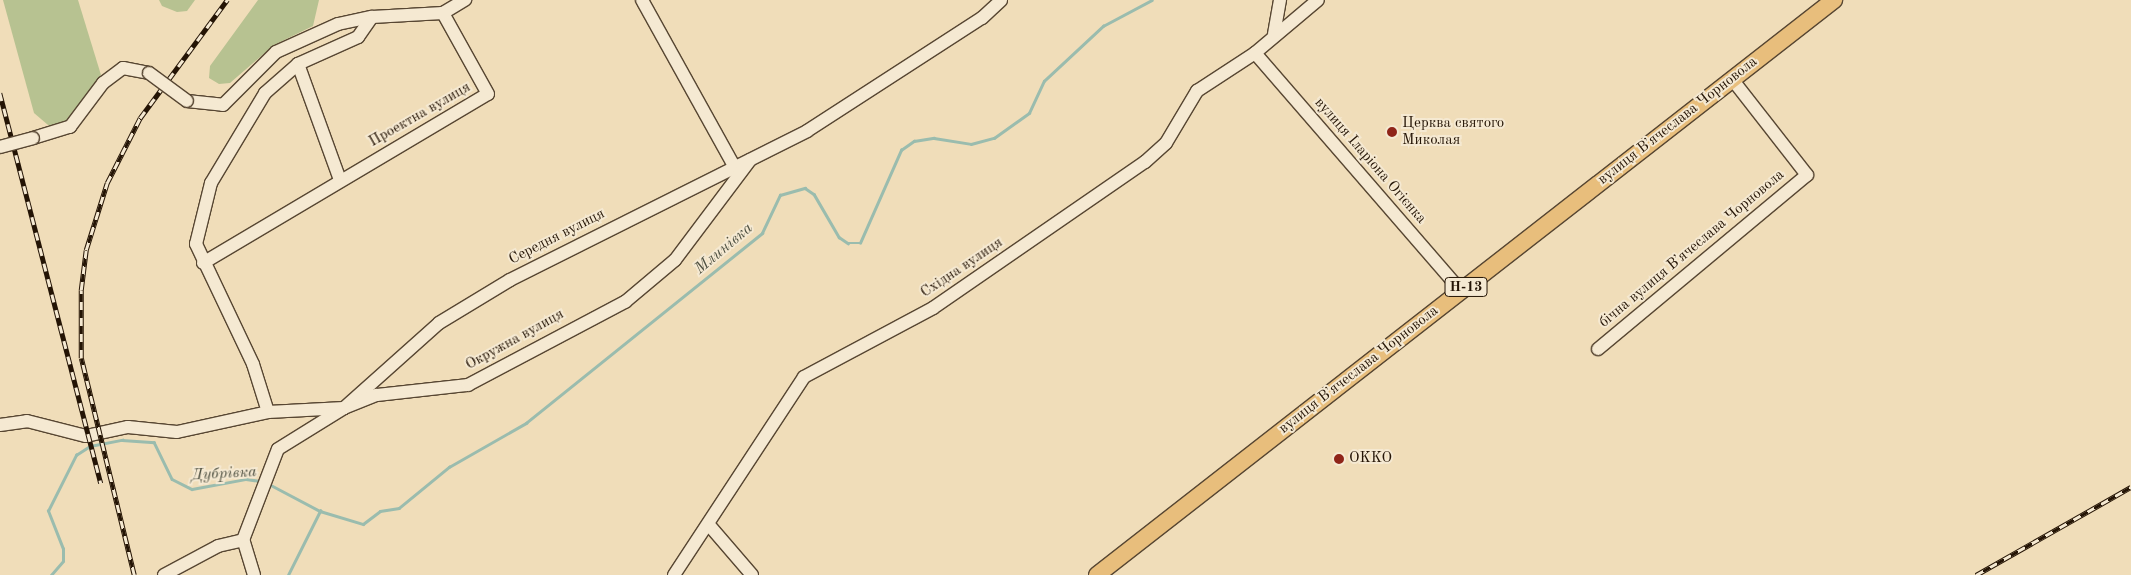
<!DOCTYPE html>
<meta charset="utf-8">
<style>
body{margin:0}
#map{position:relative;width:2131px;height:575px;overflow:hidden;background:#f0ddb9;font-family:"Old Standard TT",serif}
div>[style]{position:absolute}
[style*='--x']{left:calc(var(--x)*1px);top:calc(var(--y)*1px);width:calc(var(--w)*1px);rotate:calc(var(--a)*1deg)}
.green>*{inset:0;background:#b7c291}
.stream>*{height:2.5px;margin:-1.25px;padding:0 1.25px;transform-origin:1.25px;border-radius:1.25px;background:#9abcae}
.roads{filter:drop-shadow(1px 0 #574632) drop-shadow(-1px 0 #574632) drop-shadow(0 1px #574632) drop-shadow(0 -1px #574632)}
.minor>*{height:12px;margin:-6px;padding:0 6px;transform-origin:6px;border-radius:6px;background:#f5e9d2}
.major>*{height:16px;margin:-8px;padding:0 8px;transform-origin:8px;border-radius:8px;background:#e8be7c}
.rail>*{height:4.5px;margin-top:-2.25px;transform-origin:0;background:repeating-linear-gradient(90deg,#f5e9d2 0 8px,#241405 0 16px);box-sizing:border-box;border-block:1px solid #241405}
.bridges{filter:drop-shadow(1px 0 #574632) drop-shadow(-1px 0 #574632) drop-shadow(0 1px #574632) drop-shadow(0 -1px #574632)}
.minor-bridge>*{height:12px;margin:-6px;padding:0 6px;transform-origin:6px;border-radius:6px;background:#f5e9d2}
.dots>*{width:14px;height:14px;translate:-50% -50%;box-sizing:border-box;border:2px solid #f5e9d2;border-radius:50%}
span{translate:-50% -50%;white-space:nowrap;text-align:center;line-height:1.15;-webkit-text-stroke:4px #f5e9d2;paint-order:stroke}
.shield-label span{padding:1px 4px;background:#f5e9d2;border:1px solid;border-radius:4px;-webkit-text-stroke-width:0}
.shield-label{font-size:14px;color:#241405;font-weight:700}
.street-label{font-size:15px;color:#241405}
.poi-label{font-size:15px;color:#241405}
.left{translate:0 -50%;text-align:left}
.water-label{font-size:16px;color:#4d4f40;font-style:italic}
</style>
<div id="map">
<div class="green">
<div style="clip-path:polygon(3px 0,78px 0,101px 75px,63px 125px,48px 125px,34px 113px)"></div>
<div style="clip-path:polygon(159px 0,195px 0,187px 11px,177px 12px,162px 6px)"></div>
<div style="clip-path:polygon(258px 0,319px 0,313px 26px,274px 45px,230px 83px,219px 84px,209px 78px,210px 66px)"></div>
</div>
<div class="stream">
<div style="--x:269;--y:484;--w:58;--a:27.9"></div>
<div style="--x:51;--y:575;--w:18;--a:-49"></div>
<div style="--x:63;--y:561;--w:12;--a:-90"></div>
<div style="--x:63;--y:549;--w:41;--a:-111.5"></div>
<div style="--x:48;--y:511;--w:63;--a:-63.4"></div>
<div style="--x:76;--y:455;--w:17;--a:-33"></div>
<div style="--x:90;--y:446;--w:33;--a:-11"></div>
<div style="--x:122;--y:440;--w:32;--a:4"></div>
<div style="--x:154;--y:442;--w:41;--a:64.1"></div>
<div style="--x:172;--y:479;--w:22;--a:27"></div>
<div style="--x:192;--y:489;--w:55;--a:-10.5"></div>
<div style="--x:246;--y:479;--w:15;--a:8"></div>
<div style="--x:288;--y:575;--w:72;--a:-63.4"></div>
<div style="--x:320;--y:511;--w:45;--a:16.8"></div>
<div style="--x:363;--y:524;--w:21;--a:-37"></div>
<div style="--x:380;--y:511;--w:19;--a:-9"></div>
<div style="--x:399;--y:508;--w:65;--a:-39.4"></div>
<div style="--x:449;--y:467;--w:89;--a:-29.7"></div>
<div style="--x:526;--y:423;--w:303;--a:-38.8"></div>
<div style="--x:762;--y:233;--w:42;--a:-64.7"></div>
<div style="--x:780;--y:195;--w:26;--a:-16"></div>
<div style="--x:805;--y:188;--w:11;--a:34"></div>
<div style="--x:814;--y:194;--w:50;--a:59.8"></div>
<div style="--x:839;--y:237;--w:11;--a:34"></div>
<div style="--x:848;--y:243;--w:12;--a:0"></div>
<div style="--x:860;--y:243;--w:102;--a:-66.2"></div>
<div style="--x:901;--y:150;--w:16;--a:-35"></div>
<div style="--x:914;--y:141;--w:20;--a:-9"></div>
<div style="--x:934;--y:138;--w:37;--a:9"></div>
<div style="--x:971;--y:144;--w:24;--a:-15"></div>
<div style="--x:994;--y:138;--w:43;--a:-35.5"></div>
<div style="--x:1029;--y:113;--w:35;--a:-65"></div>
<div style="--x:1044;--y:81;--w:81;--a:-43"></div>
<div style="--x:1103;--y:26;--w:55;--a:-28"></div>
</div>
<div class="roads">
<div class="minor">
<div style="--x:642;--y:0;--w:192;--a:61"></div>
<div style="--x:1274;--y:34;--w:35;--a:-80"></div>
<div style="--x:1255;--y:53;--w:315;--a:49.1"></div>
<div style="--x:298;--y:64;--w:123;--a:70.1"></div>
<div style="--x:187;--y:101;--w:36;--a:6"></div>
<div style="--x:223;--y:105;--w:75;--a:-45"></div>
<div style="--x:276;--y:52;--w:68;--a:-24.3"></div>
<div style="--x:338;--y:24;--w:35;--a:-12"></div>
<div style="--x:33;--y:138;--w:39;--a:-17"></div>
<div style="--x:70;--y:127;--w:55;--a:-53.1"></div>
<div style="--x:103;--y:83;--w:25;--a:-37"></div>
<div style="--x:123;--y:68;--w:26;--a:11"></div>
<div style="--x:203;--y:263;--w:331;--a:-30.7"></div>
<div style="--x:488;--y:94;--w:93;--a:-119.1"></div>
<div style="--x:1598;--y:349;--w:272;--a:-39.8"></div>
<div style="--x:1807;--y:175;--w:122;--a:-128"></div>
<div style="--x:268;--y:412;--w:50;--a:-107.4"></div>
<div style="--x:253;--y:364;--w:133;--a:-115.4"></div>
<div style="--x:196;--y:244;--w:63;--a:-76.2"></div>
<div style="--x:211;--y:183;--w:105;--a:-59"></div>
<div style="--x:265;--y:93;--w:44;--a:-41.3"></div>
<div style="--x:298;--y:64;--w:66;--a:-24.2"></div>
<div style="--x:358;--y:37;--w:24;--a:-55"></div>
<div style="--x:372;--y:17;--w:71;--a:-3.2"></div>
<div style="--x:443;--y:13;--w:26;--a:-31"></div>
<div style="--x:0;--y:425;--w:27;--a:-8"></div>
<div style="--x:27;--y:421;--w:61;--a:14.3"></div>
<div style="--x:86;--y:436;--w:43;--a:-12.1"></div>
<div style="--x:128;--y:427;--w:49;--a:5.8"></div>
<div style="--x:177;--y:432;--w:93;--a:-12.4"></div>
<div style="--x:268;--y:412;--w:76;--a:-3"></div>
<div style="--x:344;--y:408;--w:127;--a:-41.8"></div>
<div style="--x:439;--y:323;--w:83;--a:-31.2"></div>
<div style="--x:510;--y:280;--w:332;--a:-26.6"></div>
<div style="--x:807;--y:131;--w:208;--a:-32.9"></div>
<div style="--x:982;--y:18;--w:26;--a:-43"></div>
<div style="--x:709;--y:525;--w:66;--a:49.3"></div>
<div style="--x:164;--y:575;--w:61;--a:-28.2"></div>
<div style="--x:218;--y:546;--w:26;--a:-13"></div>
<div style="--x:254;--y:575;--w:37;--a:-107"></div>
<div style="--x:243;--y:540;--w:97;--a:-69"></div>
<div style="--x:278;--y:449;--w:78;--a:-31.8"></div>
<div style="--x:344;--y:408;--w:35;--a:-22"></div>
<div style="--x:377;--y:395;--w:92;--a:-6.3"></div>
<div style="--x:468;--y:385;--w:178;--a:-27.9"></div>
<div style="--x:625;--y:302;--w:65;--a:-40"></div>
<div style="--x:675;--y:260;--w:125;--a:-53.1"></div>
<div style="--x:674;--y:575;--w:237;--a:-56.7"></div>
<div style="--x:804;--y:377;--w:146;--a:-28.1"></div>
<div style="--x:933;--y:308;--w:257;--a:-34.6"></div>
<div style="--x:1145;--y:162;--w:28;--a:-42"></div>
<div style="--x:1166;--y:143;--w:61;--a:-59.2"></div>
<div style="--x:1197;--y:91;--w:69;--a:-33.2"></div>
<div style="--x:1255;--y:53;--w:82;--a:-40.1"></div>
</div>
<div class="major">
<div style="--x:1097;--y:575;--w:935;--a:-37.96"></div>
</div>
</div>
<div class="rail">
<div style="--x:0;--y:93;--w:403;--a:75.5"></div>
<div style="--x:134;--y:575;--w:223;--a:-103.7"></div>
<div style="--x:81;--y:358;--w:68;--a:-90"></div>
<div style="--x:81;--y:290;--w:40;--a:-82.9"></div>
<div style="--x:86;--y:250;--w:70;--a:-72.6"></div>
<div style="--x:107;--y:183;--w:73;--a:-63.1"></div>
<div style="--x:140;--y:118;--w:147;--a:-53.6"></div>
<div style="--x:1976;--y:575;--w:178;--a:-29.6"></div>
</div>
<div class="bridges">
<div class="minor-bridge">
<div style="--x:149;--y:73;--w:47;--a:36.4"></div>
<div style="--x:0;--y:147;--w:34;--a:-15"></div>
</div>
</div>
<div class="dots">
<div style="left:1392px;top:132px;background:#8f2418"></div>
<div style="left:1339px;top:459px;background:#8f2418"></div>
</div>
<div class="shield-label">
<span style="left:1466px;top:287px">Н-13</span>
</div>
<div class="street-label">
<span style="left:420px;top:115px;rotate:-30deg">Проектна вулиця</span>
<span style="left:1678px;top:121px;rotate:-38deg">вулиця Вʼячеслава Чорновола</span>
<span style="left:1370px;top:161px;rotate:49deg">вулиця Іларіона Огієнка</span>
<span style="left:557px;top:237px;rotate:-27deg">Середня вулиця</span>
<span style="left:1692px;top:249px;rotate:-40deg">бічна вулиця Вʼячеслава Чорновола</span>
<span style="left:962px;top:268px;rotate:-34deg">Східна вулиця</span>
<span style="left:515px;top:340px;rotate:-29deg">Окружна вулиця</span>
<span style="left:1359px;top:370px;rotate:-38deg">вулиця Вʼячеслава Чорновола</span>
</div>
<div class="poi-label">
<span class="left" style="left:1402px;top:132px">Церква святого<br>Миколая</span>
<span class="left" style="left:1349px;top:459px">OKKO</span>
</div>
<div class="water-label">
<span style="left:724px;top:249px;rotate:-40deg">Млинівка</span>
<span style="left:224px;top:474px;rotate:-3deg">Дубрівка</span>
</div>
</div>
